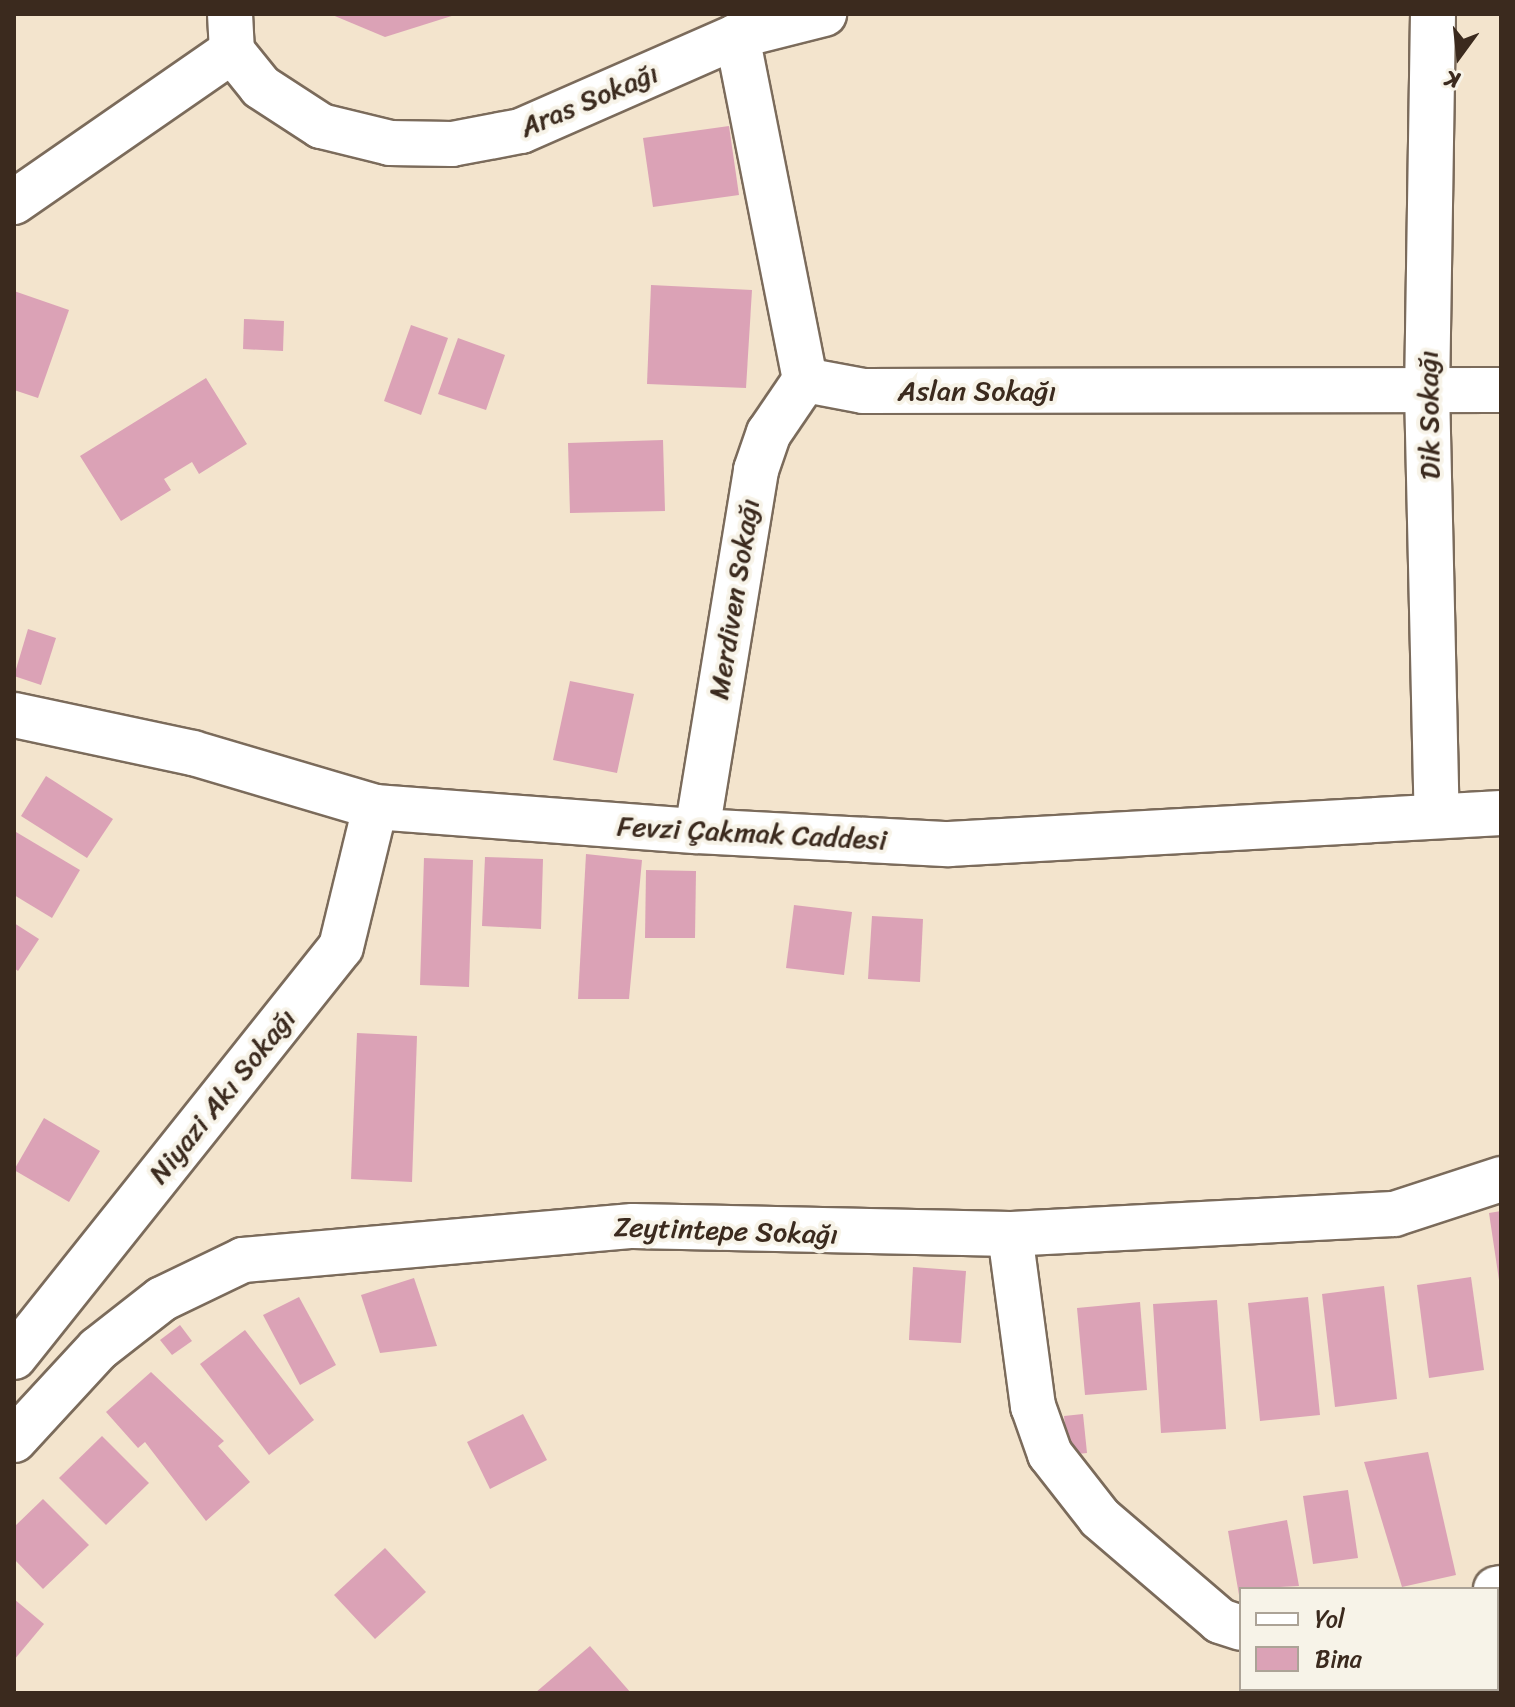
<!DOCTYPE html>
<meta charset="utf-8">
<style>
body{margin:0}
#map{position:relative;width:1515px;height:1707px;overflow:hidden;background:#f3e4cd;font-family:Sriracha,sans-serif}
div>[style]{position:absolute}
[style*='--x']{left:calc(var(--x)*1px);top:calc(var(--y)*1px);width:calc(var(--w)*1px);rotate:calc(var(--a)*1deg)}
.building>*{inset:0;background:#dba2b6}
.roads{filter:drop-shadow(2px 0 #7b6b5b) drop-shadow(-2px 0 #7b6b5b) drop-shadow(0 2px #7b6b5b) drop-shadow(0 -2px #7b6b5b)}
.minor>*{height:44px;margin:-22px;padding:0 22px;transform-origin:22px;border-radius:22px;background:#fff}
.major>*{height:44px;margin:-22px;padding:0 22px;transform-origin:22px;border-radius:22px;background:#fff}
span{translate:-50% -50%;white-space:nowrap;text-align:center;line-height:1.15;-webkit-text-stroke:8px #f7f3e8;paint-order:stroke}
.street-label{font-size:28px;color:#3b2a1e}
.frame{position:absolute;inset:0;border:16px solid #3b2a1e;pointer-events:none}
.legend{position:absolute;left:1239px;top:1587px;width:260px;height:104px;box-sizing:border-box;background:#f7f3e8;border:2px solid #aca397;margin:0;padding:10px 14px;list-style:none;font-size:24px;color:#3b2a1e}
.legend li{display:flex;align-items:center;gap:16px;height:40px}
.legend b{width:40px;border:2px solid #aca397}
.north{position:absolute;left:1419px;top:16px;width:80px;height:80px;-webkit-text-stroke:6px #f7f3e8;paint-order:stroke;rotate:195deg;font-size:22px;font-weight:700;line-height:32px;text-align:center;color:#3b2a1e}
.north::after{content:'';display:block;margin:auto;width:28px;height:36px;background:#3b2a1e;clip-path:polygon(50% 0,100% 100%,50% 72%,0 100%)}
</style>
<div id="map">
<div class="building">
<div style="clip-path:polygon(330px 14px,458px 14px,385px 37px)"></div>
<div style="clip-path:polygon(729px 126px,739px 195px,653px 207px,643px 138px)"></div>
<div style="clip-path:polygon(651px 285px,752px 290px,746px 388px,647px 384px)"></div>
<div style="clip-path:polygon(14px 291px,69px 310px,38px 398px,14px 390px)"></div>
<div style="clip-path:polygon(244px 319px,284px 321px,283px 351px,243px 349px)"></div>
<div style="clip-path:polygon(411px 325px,448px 338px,421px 415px,384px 401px)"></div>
<div style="clip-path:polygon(458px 338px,505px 355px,486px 410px,438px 394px)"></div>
<div style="clip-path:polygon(206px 378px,247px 444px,199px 474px,192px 462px,164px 479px,171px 490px,121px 521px,80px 456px)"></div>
<div style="clip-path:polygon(663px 440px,665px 511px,570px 513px,568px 443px)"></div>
<div style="clip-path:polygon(28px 629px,56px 638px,41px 685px,14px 676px)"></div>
<div style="clip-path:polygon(570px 681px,634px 694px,617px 773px,553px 760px)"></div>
<div style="clip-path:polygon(46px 776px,113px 819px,87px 858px,21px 816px)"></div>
<div style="clip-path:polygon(16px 832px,80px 870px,52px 918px,14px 895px)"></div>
<div style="clip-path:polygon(586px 854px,642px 860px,629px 999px,578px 999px)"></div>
<div style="clip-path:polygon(485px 857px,543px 859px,541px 929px,482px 926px)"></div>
<div style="clip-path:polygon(424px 858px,473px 860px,469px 987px,420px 985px)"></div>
<div style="clip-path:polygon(646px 870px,696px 871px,695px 938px,645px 938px)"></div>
<div style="clip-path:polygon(794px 905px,852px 912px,844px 975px,786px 968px)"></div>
<div style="clip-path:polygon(872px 916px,923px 919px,920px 982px,868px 979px)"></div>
<div style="clip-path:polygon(14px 923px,39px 939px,18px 971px,14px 968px)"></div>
<div style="clip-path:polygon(357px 1033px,417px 1036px,412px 1182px,351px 1179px)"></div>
<div style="clip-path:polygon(44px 1118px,100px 1151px,69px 1202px,14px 1170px)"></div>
<div style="clip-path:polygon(1501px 1211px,1501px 1280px,1499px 1280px,1489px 1213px)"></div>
<div style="clip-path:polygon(913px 1267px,966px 1271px,961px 1343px,909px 1340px)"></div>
<div style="clip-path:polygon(1471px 1277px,1484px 1370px,1429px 1378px,1417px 1285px)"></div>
<div style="clip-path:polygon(414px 1278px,437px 1346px,380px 1353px,361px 1295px)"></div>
<div style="clip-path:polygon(1384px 1286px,1397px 1399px,1335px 1407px,1322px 1294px)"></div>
<div style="clip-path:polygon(299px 1297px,336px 1365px,300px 1385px,263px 1315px)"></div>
<div style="clip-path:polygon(1308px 1297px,1320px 1415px,1260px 1421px,1248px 1303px)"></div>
<div style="clip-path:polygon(1217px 1300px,1226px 1429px,1161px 1433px,1153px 1304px)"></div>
<div style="clip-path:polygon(1140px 1302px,1147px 1390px,1085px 1395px,1077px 1308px)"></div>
<div style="clip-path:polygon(180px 1325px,192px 1341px,172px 1355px,160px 1340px)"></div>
<div style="clip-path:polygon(245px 1330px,314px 1420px,269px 1455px,200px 1364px)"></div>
<div style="clip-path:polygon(151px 1372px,224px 1441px,218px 1446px,250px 1482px,206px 1521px,145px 1442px,138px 1448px,106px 1412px)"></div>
<div style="clip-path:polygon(523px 1414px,547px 1460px,490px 1489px,467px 1442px)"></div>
<div style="clip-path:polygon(1083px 1414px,1087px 1453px,1068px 1455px,1064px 1416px)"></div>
<div style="clip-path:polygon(102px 1436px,149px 1483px,106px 1525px,59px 1478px)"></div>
<div style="clip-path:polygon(1428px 1452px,1456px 1575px,1402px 1587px,1364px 1462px)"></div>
<div style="clip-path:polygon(1348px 1490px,1358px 1558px,1313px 1564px,1303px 1496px)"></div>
<div style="clip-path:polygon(43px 1499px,89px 1545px,43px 1589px,14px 1559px,14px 1527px)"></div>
<div style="clip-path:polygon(1287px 1520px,1299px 1586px,1241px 1589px,1239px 1595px,1228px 1531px)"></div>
<div style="clip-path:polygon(385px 1548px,426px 1592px,375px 1639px,334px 1595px)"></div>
<div style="clip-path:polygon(14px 1599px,44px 1624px,14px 1660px)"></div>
<div style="clip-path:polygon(590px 1646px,631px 1693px,535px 1693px)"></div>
</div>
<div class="roads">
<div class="minor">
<div style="--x:1433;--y:14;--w:375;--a:90.9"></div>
<div style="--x:1427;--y:389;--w:426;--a:88.7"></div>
<div style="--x:737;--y:36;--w:351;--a:78.8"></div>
<div style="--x:14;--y:202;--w:265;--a:-34.7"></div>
<div style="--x:805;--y:380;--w:59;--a:10.7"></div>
<div style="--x:863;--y:391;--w:638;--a:-0.09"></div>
<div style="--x:14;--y:715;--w:183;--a:12"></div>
<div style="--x:193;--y:753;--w:190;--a:16.5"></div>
<div style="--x:375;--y:807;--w:323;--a:4.3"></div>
<div style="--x:697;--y:831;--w:252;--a:3"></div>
<div style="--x:949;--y:844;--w:553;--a:-3.21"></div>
<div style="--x:697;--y:831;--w:366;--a:-80.7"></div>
<div style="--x:756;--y:470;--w:39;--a:-71"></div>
<div style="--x:769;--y:433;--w:64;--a:-55.8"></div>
<div style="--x:1010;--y:1234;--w:174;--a:82.4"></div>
<div style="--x:1033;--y:1406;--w:51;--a:70.5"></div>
<div style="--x:1050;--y:1454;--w:81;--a:52"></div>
<div style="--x:1100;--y:1518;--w:158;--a:40.6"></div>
<div style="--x:1220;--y:1621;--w:22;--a:18"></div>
<div style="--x:14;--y:1357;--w:524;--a:-51.43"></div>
<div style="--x:341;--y:947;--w:144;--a:-76.3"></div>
<div style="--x:14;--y:1440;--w:124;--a:-47.3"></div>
<div style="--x:98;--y:1349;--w:81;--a:-38"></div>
<div style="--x:162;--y:1299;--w:90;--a:-25.7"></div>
<div style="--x:243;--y:1260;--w:391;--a:-5"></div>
<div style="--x:633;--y:1226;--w:377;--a:1.2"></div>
<div style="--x:1010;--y:1234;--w:385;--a:-3"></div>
<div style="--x:1394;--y:1214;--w:113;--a:-18.1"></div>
<div style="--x:1496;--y:1589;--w:5;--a:-11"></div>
</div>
<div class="major">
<div style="--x:230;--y:14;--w:37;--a:87"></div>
<div style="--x:232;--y:51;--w:46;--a:51.1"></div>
<div style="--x:261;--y:87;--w:72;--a:33"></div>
<div style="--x:321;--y:126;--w:71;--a:13.8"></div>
<div style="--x:390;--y:143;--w:62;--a:0.9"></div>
<div style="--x:452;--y:144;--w:70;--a:-10.7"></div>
<div style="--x:521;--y:131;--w:236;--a:-23.7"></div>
<div style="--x:737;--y:36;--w:90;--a:-14.2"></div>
</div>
</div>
<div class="street-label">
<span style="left:589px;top:100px;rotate:-23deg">Aras Sokağı</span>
<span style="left:977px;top:391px">Aslan Sokağı</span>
<span style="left:1429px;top:415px;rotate:-91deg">Dik Sokağı</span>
<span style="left:734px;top:599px;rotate:-81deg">Merdiven Sokağı</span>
<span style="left:752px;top:833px;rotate:3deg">Fevzi Çakmak Caddesi</span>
<span style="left:222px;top:1096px;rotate:-51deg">Niyazi Akı Sokağı</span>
<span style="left:726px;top:1231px;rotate:2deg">Zeytintepe Sokağı</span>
</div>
<div class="frame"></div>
<ul class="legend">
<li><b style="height:10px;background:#fff"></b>Yol</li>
<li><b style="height:22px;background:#dba2b6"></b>Bina</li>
</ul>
<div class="north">K</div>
</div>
